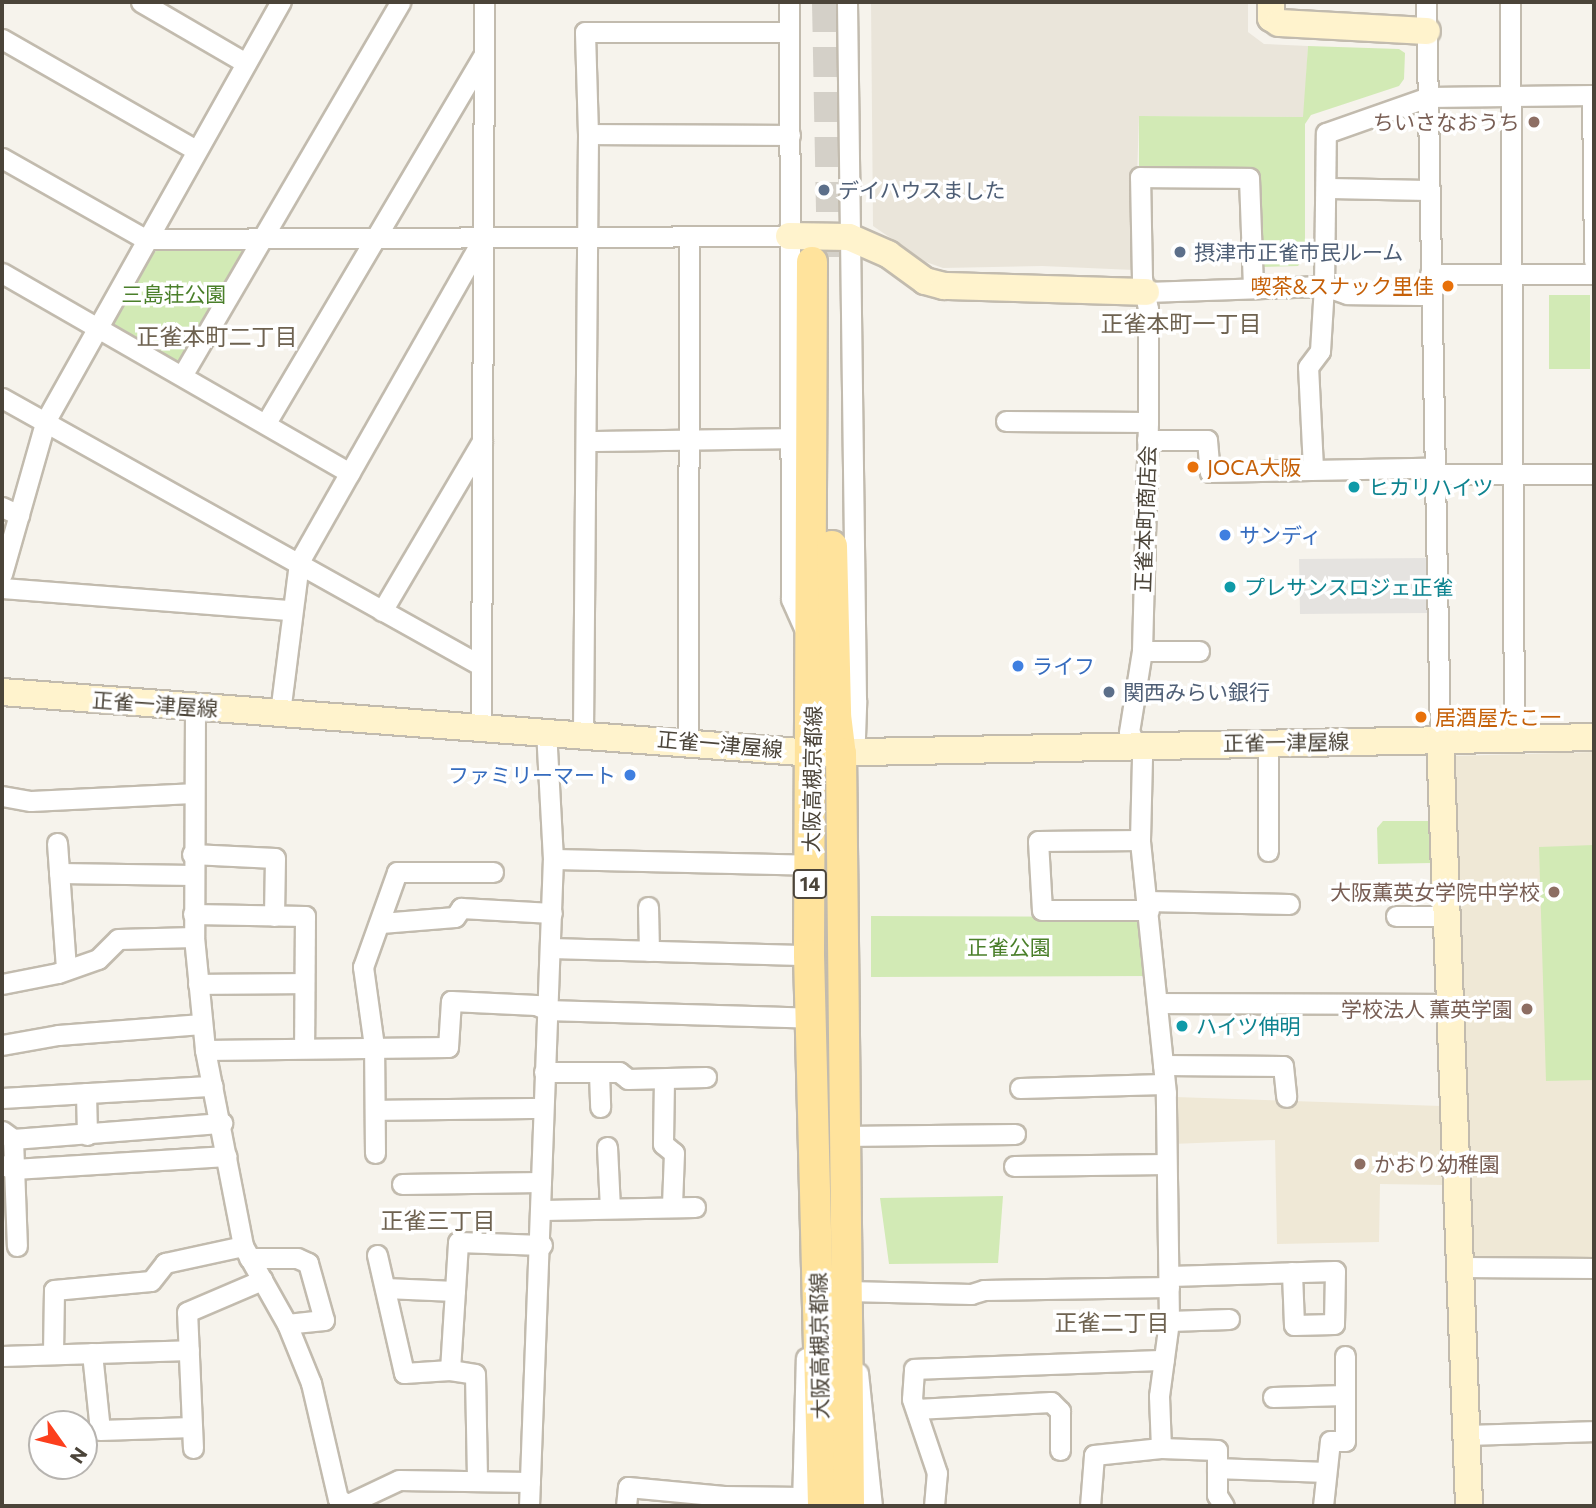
<!DOCTYPE html>
<meta charset="utf-8">
<style>
body{margin:0}
#map{position:relative;width:1596px;height:1508px;overflow:hidden;background:#f6f3ec;font-family:Commissioner,"Noto Sans JP",sans-serif}
div>[style]{position:absolute}
[style*='--x']{left:calc(var(--x)*1px);top:calc(var(--y)*1px);width:calc(var(--w)*1px);rotate:calc(var(--a)*1deg)}
.residential>*{inset:0;background:#eae5da}
.education>*{inset:0;background:#efe8d6}
.green>*{inset:0;background:#d2eab5}
.parking>*{inset:0;background:#e5e3e0}
.primary-tunnel>*{height:30px;margin-top:-15px;transform-origin:0;background:repeating-linear-gradient(90deg,#d4d0c8 0 30px,transparent 0 45px)}
.roads{filter:drop-shadow(2px 0 #c2bbae) drop-shadow(-2px 0 #c2bbae) drop-shadow(0 2px #c2bbae) drop-shadow(0 -2px #c2bbae)}
.street>*{height:19px;margin:-9.5px;padding:0 9.5px;transform-origin:9.5px;border-radius:9.5px;background:#fff}
.secondary>*{height:26px;margin:-13px;padding:0 13px;transform-origin:13px;border-radius:13px;background:#fff3cd}
.primary>*{height:30px;margin:-15px;padding:0 15px;transform-origin:15px;border-radius:15px;background:#ffe39c}
.dots>*{width:19px;height:19px;translate:-50% -50%;box-sizing:border-box;border:4px solid #fff;border-radius:50%}
span{translate:-50% -50%;white-space:nowrap;text-align:center;line-height:1.15;-webkit-text-stroke:7px #fff;paint-order:stroke}
.shield-label span{padding:2px 5px;background:#fff;border:2px solid;border-radius:5px;-webkit-text-stroke-width:0}
.shield-label{font-size:19px;color:#4b4439;font-weight:700}
.education-label{font-size:21px;color:#785e54}
.right{translate:-100% -50%;text-align:right}
.left{translate:0 -50%;text-align:left}
.service-label{font-size:21px;color:#4e5e75}
.food-label{font-size:21px;color:#c56008}
.park-label{font-size:21px;color:#4a7f2a}
.culture-label{font-size:21px;color:#0d838f}
.street-label{font-size:21px;color:#4b4439}
.shop-label{font-size:21px;color:#366cbe}
.neighbourhood-label{font-size:23px;color:#6e6250}
.frame{position:absolute;inset:0;border:4px solid #4b4439;pointer-events:none}
.north{position:absolute;left:28px;top:1410px;width:70px;height:70px;box-sizing:border-box;background:#fff;border:2px solid #b7b4b0;border-radius:50%;rotate:124deg;font-size:19px;font-weight:700;line-height:28px;text-align:center;color:#4b4439}
.north::after{content:'';display:block;margin:auto;width:24px;height:32px;background:#fc3f1d;clip-path:polygon(50% 0,100% 100%,50% 72%,0 100%)}
</style>
<div id="map">
<div class="residential">
<div style="clip-path:polygon(871px 2px,1248px 2px,1248px 32px,1264px 44px,1308px 46px,1304px 117px,1139px 116px,1134px 270px,1042px 266px,943px 268px,926px 262px,873px 226px)"></div>
</div>
<div class="education">
<div style="clip-path:polygon(1594px 752px,1594px 1261px,1468px 1261px,1450px 756px)"></div>
<div style="clip-path:polygon(1175px 1097px,1441px 1106px,1445px 1185px,1380px 1184px,1379px 1242px,1277px 1244px,1275px 1140px,1172px 1144px)"></div>
</div>
<div class="green">
<div style="clip-path:polygon(1308px 46px,1399px 49px,1405px 53px,1404px 79px,1399px 86px,1311px 115px,1305px 124px,1305px 257px,1298px 266px,1259px 267px,1254px 171px,1139px 170px,1139px 116px,1303px 117px)"></div>
<div style="clip-path:polygon(241px 249px,244px 255px,181px 365px,112px 330px,110px 321px,148px 256px,158px 250px)"></div>
<div style="clip-path:polygon(1549px 295px,1590px 295px,1590px 369px,1549px 369px)"></div>
<div style="clip-path:polygon(1383px 821px,1432px 821px,1432px 863px,1378px 864px,1377px 828px)"></div>
<div style="clip-path:polygon(1594px 845px,1594px 1080px,1546px 1081px,1539px 847px)"></div>
<div style="clip-path:polygon(871px 916px,1145px 917px,1149px 976px,871px 977px)"></div>
<div style="clip-path:polygon(1003px 1196px,998px 1263px,889px 1264px,880px 1198px)"></div>
</div>
<div class="parking">
<div style="clip-path:polygon(1428px 558px,1429px 613px,1300px 614px,1299px 559px)"></div>
</div>
<div class="primary-tunnel">
<div style="--x:827;--y:2;--w:261;--a:88.9"></div>
</div>
<div class="roads">
<div class="street">
<div style="--x:141;--y:2;--w:121;--a:30.2"></div>
<div style="--x:789;--y:2;--w:597;--a:89.81"></div>
<div style="--x:791;--y:599;--w:37;--a:66"></div>
<div style="--x:1426;--y:2;--w:737;--a:88.91"></div>
<div style="--x:1510;--y:2;--w:735;--a:89.69"></div>
<div style="--x:2;--y:39;--w:224;--a:29.8"></div>
<div style="--x:1592;--y:95;--w:166;--a:89.3"></div>
<div style="--x:588;--y:134;--w:202;--a:0.3"></div>
<div style="--x:2;--y:158;--w:164;--a:29.5"></div>
<div style="--x:145;--y:239;--w:644;--a:-0.27"></div>
<div style="--x:1327;--y:188;--w:103;--a:1.1"></div>
<div style="--x:2;--y:273;--w:401;--a:29.9"></div>
<div style="--x:1430;--y:274;--w:164;--a:0"></div>
<div style="--x:1146;--y:292;--w:178;--a:-1.9"></div>
<div style="--x:1324;--y:286;--w:153;--a:-89.3"></div>
<div style="--x:1326;--y:133;--w:108;--a:-19.4"></div>
<div style="--x:1428;--y:97;--w:166;--a:-0.7"></div>
<div style="--x:183;--y:374;--w:431;--a:-59.7"></div>
<div style="--x:2;--y:398;--w:548;--a:29.19"></div>
<div style="--x:1006;--y:421;--w:142;--a:0.4"></div>
<div style="--x:266;--y:423;--w:426;--a:-59.4"></div>
<div style="--x:1147;--y:440;--w:60;--a:0"></div>
<div style="--x:1207;--y:440;--w:32;--a:85"></div>
<div style="--x:1210;--y:472;--w:215;--a:-1.1"></div>
<div style="--x:1425;--y:468;--w:20;--a:18"></div>
<div style="--x:1444;--y:474;--w:150;--a:0"></div>
<div style="--x:587;--y:441;--w:205;--a:-0.8"></div>
<div style="--x:1313;--y:468;--w:101;--a:-92.8"></div>
<div style="--x:1308;--y:367;--w:20;--a:-53"></div>
<div style="--x:1320;--y:351;--w:65;--a:-86.5"></div>
<div style="--x:1324;--y:286;--w:24;--a:19"></div>
<div style="--x:1347;--y:294;--w:84;--a:0.7"></div>
<div style="--x:2;--y:507;--w:19;--a:25"></div>
<div style="--x:2;--y:574;--w:160;--a:-74.1"></div>
<div style="--x:46;--y:420;--w:480;--a:-60.7"></div>
<div style="--x:2;--y:588;--w:290;--a:4.4"></div>
<div style="--x:382;--y:611;--w:197;--a:-59.5"></div>
<div style="--x:1142;--y:651;--w:57;--a:0"></div>
<div style="--x:195;--y:707;--w:230;--a:90.2"></div>
<div style="--x:194;--y:937;--w:114;--a:84.4"></div>
<div style="--x:205;--y:1050;--w:200;--a:79"></div>
<div style="--x:243;--y:1246;--w:90;--a:60.6"></div>
<div style="--x:287;--y:1324;--w:64;--a:67.9"></div>
<div style="--x:311;--y:1383;--w:119;--a:76.9"></div>
<div style="--x:338;--y:1499;--w:15;--a:28"></div>
<div style="--x:280;--y:713;--w:152;--a:-82.8"></div>
<div style="--x:299;--y:562;--w:373;--a:-60.4"></div>
<div style="--x:481;--y:726;--w:724;--a:-89.76"></div>
<div style="--x:583;--y:732;--w:598;--a:-89.52"></div>
<div style="--x:588;--y:134;--w:102;--a:-91.7"></div>
<div style="--x:585;--y:32;--w:204;--a:0"></div>
<div style="--x:688;--y:740;--w:503;--a:-89.89"></div>
<div style="--x:841;--y:753;--w:21;--a:-49"></div>
<div style="--x:855;--y:737;--w:37;--a:-88"></div>
<div style="--x:856;--y:700;--w:698;--a:-90.74"></div>
<div style="--x:2;--y:796;--w:29;--a:10"></div>
<div style="--x:31;--y:801;--w:161;--a:-2.8"></div>
<div style="--x:1140;--y:840;--w:102;--a:179.4"></div>
<div style="--x:1038;--y:841;--w:69;--a:86.7"></div>
<div style="--x:1042;--y:910;--w:107;--a:0"></div>
<div style="--x:57;--y:843;--w:125;--a:85.9"></div>
<div style="--x:1268;--y:851;--w:109;--a:-90"></div>
<div style="--x:192;--y:854;--w:83;--a:2.8"></div>
<div style="--x:275;--y:858;--w:58;--a:91"></div>
<div style="--x:553;--y:859;--w:258;--a:1.3"></div>
<div style="--x:59;--y:873;--w:134;--a:0.9"></div>
<div style="--x:1147;--y:901;--w:142;--a:1.2"></div>
<div style="--x:648;--y:907;--w:44;--a:88.7"></div>
<div style="--x:193;--y:914;--w:112;--a:1"></div>
<div style="--x:305;--y:916;--w:132;--a:90.4"></div>
<div style="--x:1396;--y:916;--w:50;--a:0"></div>
<div style="--x:381;--y:923;--w:74;--a:-4.6"></div>
<div style="--x:455;--y:917;--w:11;--a:-56"></div>
<div style="--x:461;--y:908;--w:91;--a:3.1"></div>
<div style="--x:551;--y:948;--w:258;--a:1.6"></div>
<div style="--x:2;--y:984;--w:57;--a:-11.1"></div>
<div style="--x:58;--y:973;--w:42;--a:-19.3"></div>
<div style="--x:98;--y:959;--w:28;--a:-45"></div>
<div style="--x:118;--y:939;--w:76;--a:-1.5"></div>
<div style="--x:198;--y:984;--w:106;--a:-0.5"></div>
<div style="--x:1158;--y:1003;--w:291;--a:0.2"></div>
<div style="--x:2;--y:1045;--w:57;--a:-10.1"></div>
<div style="--x:58;--y:1035;--w:144;--a:-4.4"></div>
<div style="--x:205;--y:1050;--w:243;--a:-0.7"></div>
<div style="--x:448;--y:1047;--w:46;--a:-86.3"></div>
<div style="--x:451;--y:1001;--w:85;--a:2.7"></div>
<div style="--x:536;--y:1005;--w:12;--a:24"></div>
<div style="--x:547;--y:1010;--w:264;--a:1.7"></div>
<div style="--x:1163;--y:1065;--w:120;--a:0.5"></div>
<div style="--x:1283;--y:1066;--w:31;--a:84"></div>
<div style="--x:544;--y:1072;--w:75;--a:0"></div>
<div style="--x:619;--y:1072;--w:11;--a:38"></div>
<div style="--x:628;--y:1079;--w:78;--a:-1.5"></div>
<div style="--x:599;--y:1073;--w:34;--a:88"></div>
<div style="--x:664;--y:1079;--w:65;--a:90.9"></div>
<div style="--x:663;--y:1144;--w:14;--a:39"></div>
<div style="--x:674;--y:1153;--w:53;--a:92.2"></div>
<div style="--x:1020;--y:1088;--w:144;--a:-1.6"></div>
<div style="--x:86;--y:1093;--w:42;--a:88.6"></div>
<div style="--x:2;--y:1098;--w:211;--a:-3.3"></div>
<div style="--x:375;--y:1110;--w:167;--a:-0.7"></div>
<div style="--x:2;--y:1131;--w:14;--a:36"></div>
<div style="--x:13;--y:1139;--w:107;--a:87.9"></div>
<div style="--x:843;--y:1136;--w:172;--a:-0.7"></div>
<div style="--x:13;--y:1139;--w:210;--a:-4.4"></div>
<div style="--x:607;--y:1147;--w:61;--a:87.2"></div>
<div style="--x:375;--y:1153;--w:107;--a:-90.5"></div>
<div style="--x:374;--y:1046;--w:80;--a:-97.9"></div>
<div style="--x:363;--y:967;--w:101;--a:-70.3"></div>
<div style="--x:397;--y:872;--w:96;--a:0"></div>
<div style="--x:2;--y:1165;--w:13;--a:18"></div>
<div style="--x:14;--y:1169;--w:213;--a:-3.5"></div>
<div style="--x:1014;--y:1166;--w:152;--a:-0.8"></div>
<div style="--x:402;--y:1184;--w:139;--a:-0.8"></div>
<div style="--x:543;--y:1210;--w:152;--a:-1.1"></div>
<div style="--x:377;--y:1255;--w:121;--a:77.1"></div>
<div style="--x:404;--y:1373;--w:46;--a:-3.7"></div>
<div style="--x:450;--y:1370;--w:128;--a:-86.4"></div>
<div style="--x:458;--y:1242;--w:84;--a:2"></div>
<div style="--x:249;--y:1258;--w:48;--a:0"></div>
<div style="--x:297;--y:1258;--w:12;--a:24"></div>
<div style="--x:308;--y:1263;--w:59;--a:74.3"></div>
<div style="--x:324;--y:1320;--w:37;--a:174"></div>
<div style="--x:1461;--y:1267;--w:133;--a:0.4"></div>
<div style="--x:1170;--y:1276;--w:165;--a:-1.7"></div>
<div style="--x:1335;--y:1271;--w:53;--a:91.1"></div>
<div style="--x:1334;--y:1324;--w:40;--a:178.6"></div>
<div style="--x:1294;--y:1325;--w:53;--a:-92.2"></div>
<div style="--x:385;--y:1288;--w:70;--a:2.5"></div>
<div style="--x:848;--y:1291;--w:123;--a:1.4"></div>
<div style="--x:971;--y:1294;--w:14;--a:-17"></div>
<div style="--x:984;--y:1290;--w:185;--a:-0.9"></div>
<div style="--x:1169;--y:1321;--w:60;--a:-1.9"></div>
<div style="--x:92;--y:1353;--w:77;--a:84.1"></div>
<div style="--x:100;--y:1430;--w:92;--a:-1.9"></div>
<div style="--x:53;--y:1354;--w:64;--a:-89.1"></div>
<div style="--x:54;--y:1290;--w:97;--a:-5.3"></div>
<div style="--x:151;--y:1281;--w:23;--a:-52"></div>
<div style="--x:165;--y:1263;--w:80;--a:-12.3"></div>
<div style="--x:2;--y:1356;--w:187;--a:-1.8"></div>
<div style="--x:450;--y:1370;--w:25;--a:9"></div>
<div style="--x:475;--y:1374;--w:105;--a:88.9"></div>
<div style="--x:858;--y:1373;--w:134;--a:84"></div>
<div style="--x:1273;--y:1397;--w:72;--a:-1.6"></div>
<div style="--x:916;--y:1409;--w:135;--a:-3"></div>
<div style="--x:1051;--y:1402;--w:13;--a:45"></div>
<div style="--x:1060;--y:1411;--w:39;--a:90"></div>
<div style="--x:1468;--y:1435;--w:126;--a:-1.8"></div>
<div style="--x:193;--y:1448;--w:136;--a:-92.5"></div>
<div style="--x:187;--y:1312;--w:82;--a:-23.1"></div>
<div style="--x:1161;--y:1448;--w:52;--a:-92.2"></div>
<div style="--x:1159;--y:1396;--w:76;--a:-82.4"></div>
<div style="--x:1169;--y:1321;--w:228;--a:-90.8"></div>
<div style="--x:1166;--y:1093;--w:254;--a:-95.9"></div>
<div style="--x:1140;--y:840;--w:84;--a:-88.6"></div>
<div style="--x:1142;--y:756;--w:27;--a:-118"></div>
<div style="--x:1129;--y:732;--w:82;--a:-80.9"></div>
<div style="--x:1142;--y:651;--w:229;--a:-88.5"></div>
<div style="--x:1148;--y:422;--w:113;--a:-90"></div>
<div style="--x:1148;--y:309;--w:31;--a:-101"></div>
<div style="--x:1142;--y:279;--w:102;--a:-91.1"></div>
<div style="--x:1140;--y:177;--w:109;--a:0.5"></div>
<div style="--x:1249;--y:178;--w:110;--a:87.9"></div>
<div style="--x:1217;--y:1468;--w:107;--a:2.1"></div>
<div style="--x:348;--y:1504;--w:56;--a:-25.2"></div>
<div style="--x:399;--y:1480;--w:131;--a:0.9"></div>
<div style="--x:529;--y:1506;--w:647;--a:-87.88"></div>
<div style="--x:553;--y:859;--w:129;--a:-93.1"></div>
<div style="--x:626;--y:1506;--w:19;--a:-84"></div>
<div style="--x:628;--y:1487;--w:96;--a:5.4"></div>
<div style="--x:724;--y:1496;--w:78;--a:0.7"></div>
<div style="--x:802;--y:1506;--w:148;--a:-88.5"></div>
<div style="--x:934;--y:1506;--w:33;--a:-85"></div>
<div style="--x:937;--y:1473;--w:78;--a:-108.7"></div>
<div style="--x:912;--y:1399;--w:30;--a:-86"></div>
<div style="--x:914;--y:1369;--w:250;--a:-2.1"></div>
<div style="--x:1090;--y:1506;--w:51;--a:-85.5"></div>
<div style="--x:1094;--y:1455;--w:67;--a:-6"></div>
<div style="--x:1161;--y:1448;--w:56;--a:2"></div>
<div style="--x:1217;--y:1450;--w:45;--a:90"></div>
<div style="--x:1217;--y:1495;--w:13;--a:58"></div>
<div style="--x:1323;--y:1506;--w:65;--a:-83.9"></div>
<div style="--x:1330;--y:1441;--w:15;--a:0"></div>
<div style="--x:1345;--y:1441;--w:85;--a:-90"></div>
</div>
<div class="secondary">
<div style="--x:1271;--y:2;--w:16;--a:90"></div>
<div style="--x:1271;--y:18;--w:9;--a:32"></div>
<div style="--x:1279;--y:23;--w:148;--a:3.1"></div>
<div style="--x:789;--y:236;--w:60;--a:1"></div>
<div style="--x:849;--y:237;--w:43;--a:23.6"></div>
<div style="--x:888;--y:254;--w:46;--a:36.1"></div>
<div style="--x:925;--y:281;--w:20;--a:15"></div>
<div style="--x:944;--y:286;--w:202;--a:1.7"></div>
<div style="--x:2;--y:692;--w:813;--a:4.3"></div>
<div style="--x:813;--y:753;--w:781;--a:-1.17"></div>
<div style="--x:1440;--y:739;--w:768;--a:87.83"></div>
</div>
<div class="primary">
<div style="--x:812;--y:262;--w:693;--a:90.25"></div>
<div style="--x:809;--y:955;--w:551;--a:88.54"></div>
<div style="--x:832;--y:546;--w:169;--a:88.6"></div>
<div style="--x:836;--y:715;--w:38;--a:83"></div>
<div style="--x:841;--y:753;--w:753;--a:89.39"></div>
</div>
</div>
<div class="dots">
<div style="left:1534px;top:122px;background:#8d6e63"></div>
<div style="left:824px;top:190px;background:#5c6f8a"></div>
<div style="left:1180px;top:252px;background:#5c6f8a"></div>
<div style="left:1448px;top:286px;background:#e8710a"></div>
<div style="left:1193px;top:467px;background:#e8710a"></div>
<div style="left:1354px;top:487px;background:#0f9aa8"></div>
<div style="left:1225px;top:535px;background:#3f7fe0"></div>
<div style="left:1230px;top:587px;background:#0f9aa8"></div>
<div style="left:1018px;top:666px;background:#3f7fe0"></div>
<div style="left:1109px;top:692px;background:#5c6f8a"></div>
<div style="left:1421px;top:717px;background:#e8710a"></div>
<div style="left:630px;top:775px;background:#3f7fe0"></div>
<div style="left:1554px;top:892px;background:#8d6e63"></div>
<div style="left:1527px;top:1009px;background:#8d6e63"></div>
<div style="left:1182px;top:1026px;background:#0f9aa8"></div>
<div style="left:1360px;top:1164px;background:#8d6e63"></div>
</div>
<div class="shield-label">
<span style="left:810px;top:884px">14</span>
</div>
<div class="education-label">
<span class="right" style="left:1520px;top:122px">ちいさなおうち</span>
<span class="right" style="left:1540px;top:892px">大阪薫英女学院中学校</span>
<span class="right" style="left:1513px;top:1009px">学校法人 薫英学園</span>
<span class="left" style="left:1374px;top:1164px">かおり幼稚園</span>
</div>
<div class="service-label">
<span class="left" style="left:838px;top:190px">デイハウスました</span>
<span class="left" style="left:1194px;top:252px">摂津市正雀市民ルーム</span>
<span class="left" style="left:1123px;top:692px">関西みらい銀行</span>
</div>
<div class="food-label">
<span class="right" style="left:1434px;top:286px">喫茶&amp;スナック里佳</span>
<span class="left" style="left:1207px;top:467px">JOCA大阪</span>
<span class="left" style="left:1435px;top:717px">居酒屋たこ一</span>
</div>
<div class="park-label">
<span style="left:174px;top:294px">三島荘公園</span>
<span style="left:1009px;top:947px">正雀公園</span>
</div>
<div class="culture-label">
<span class="left" style="left:1368px;top:487px">ヒカリハイツ</span>
<span class="left" style="left:1244px;top:587px">プレサンスロジェ正雀</span>
<span class="left" style="left:1196px;top:1026px">ハイツ伸明</span>
</div>
<div class="street-label">
<span style="left:1145px;top:519px;rotate:-88deg">正雀本町商店会</span>
<span style="left:155px;top:704px;rotate:4deg">正雀一津屋線</span>
<span style="left:1286px;top:742px;rotate:-1deg">正雀一津屋線</span>
<span style="left:720px;top:744px;rotate:5deg">正雀一津屋線</span>
<span style="left:812px;top:779px;rotate:-89deg">大阪高槻京都線</span>
<span style="left:819px;top:1346px;rotate:-91deg">大阪高槻京都線</span>
</div>
<div class="shop-label">
<span class="left" style="left:1239px;top:535px">サンディ</span>
<span class="left" style="left:1032px;top:666px">ライフ</span>
<span class="right" style="left:616px;top:775px">ファミリーマート</span>
</div>
<div class="neighbourhood-label">
<span style="left:1181px;top:323px">正雀本町一丁目</span>
<span style="left:217px;top:336px">正雀本町二丁目</span>
<span style="left:438px;top:1220px">正雀三丁目</span>
<span style="left:1112px;top:1322px">正雀二丁目</span>
</div>
<div class="frame"></div>
<div class="north">N</div>
</div>
